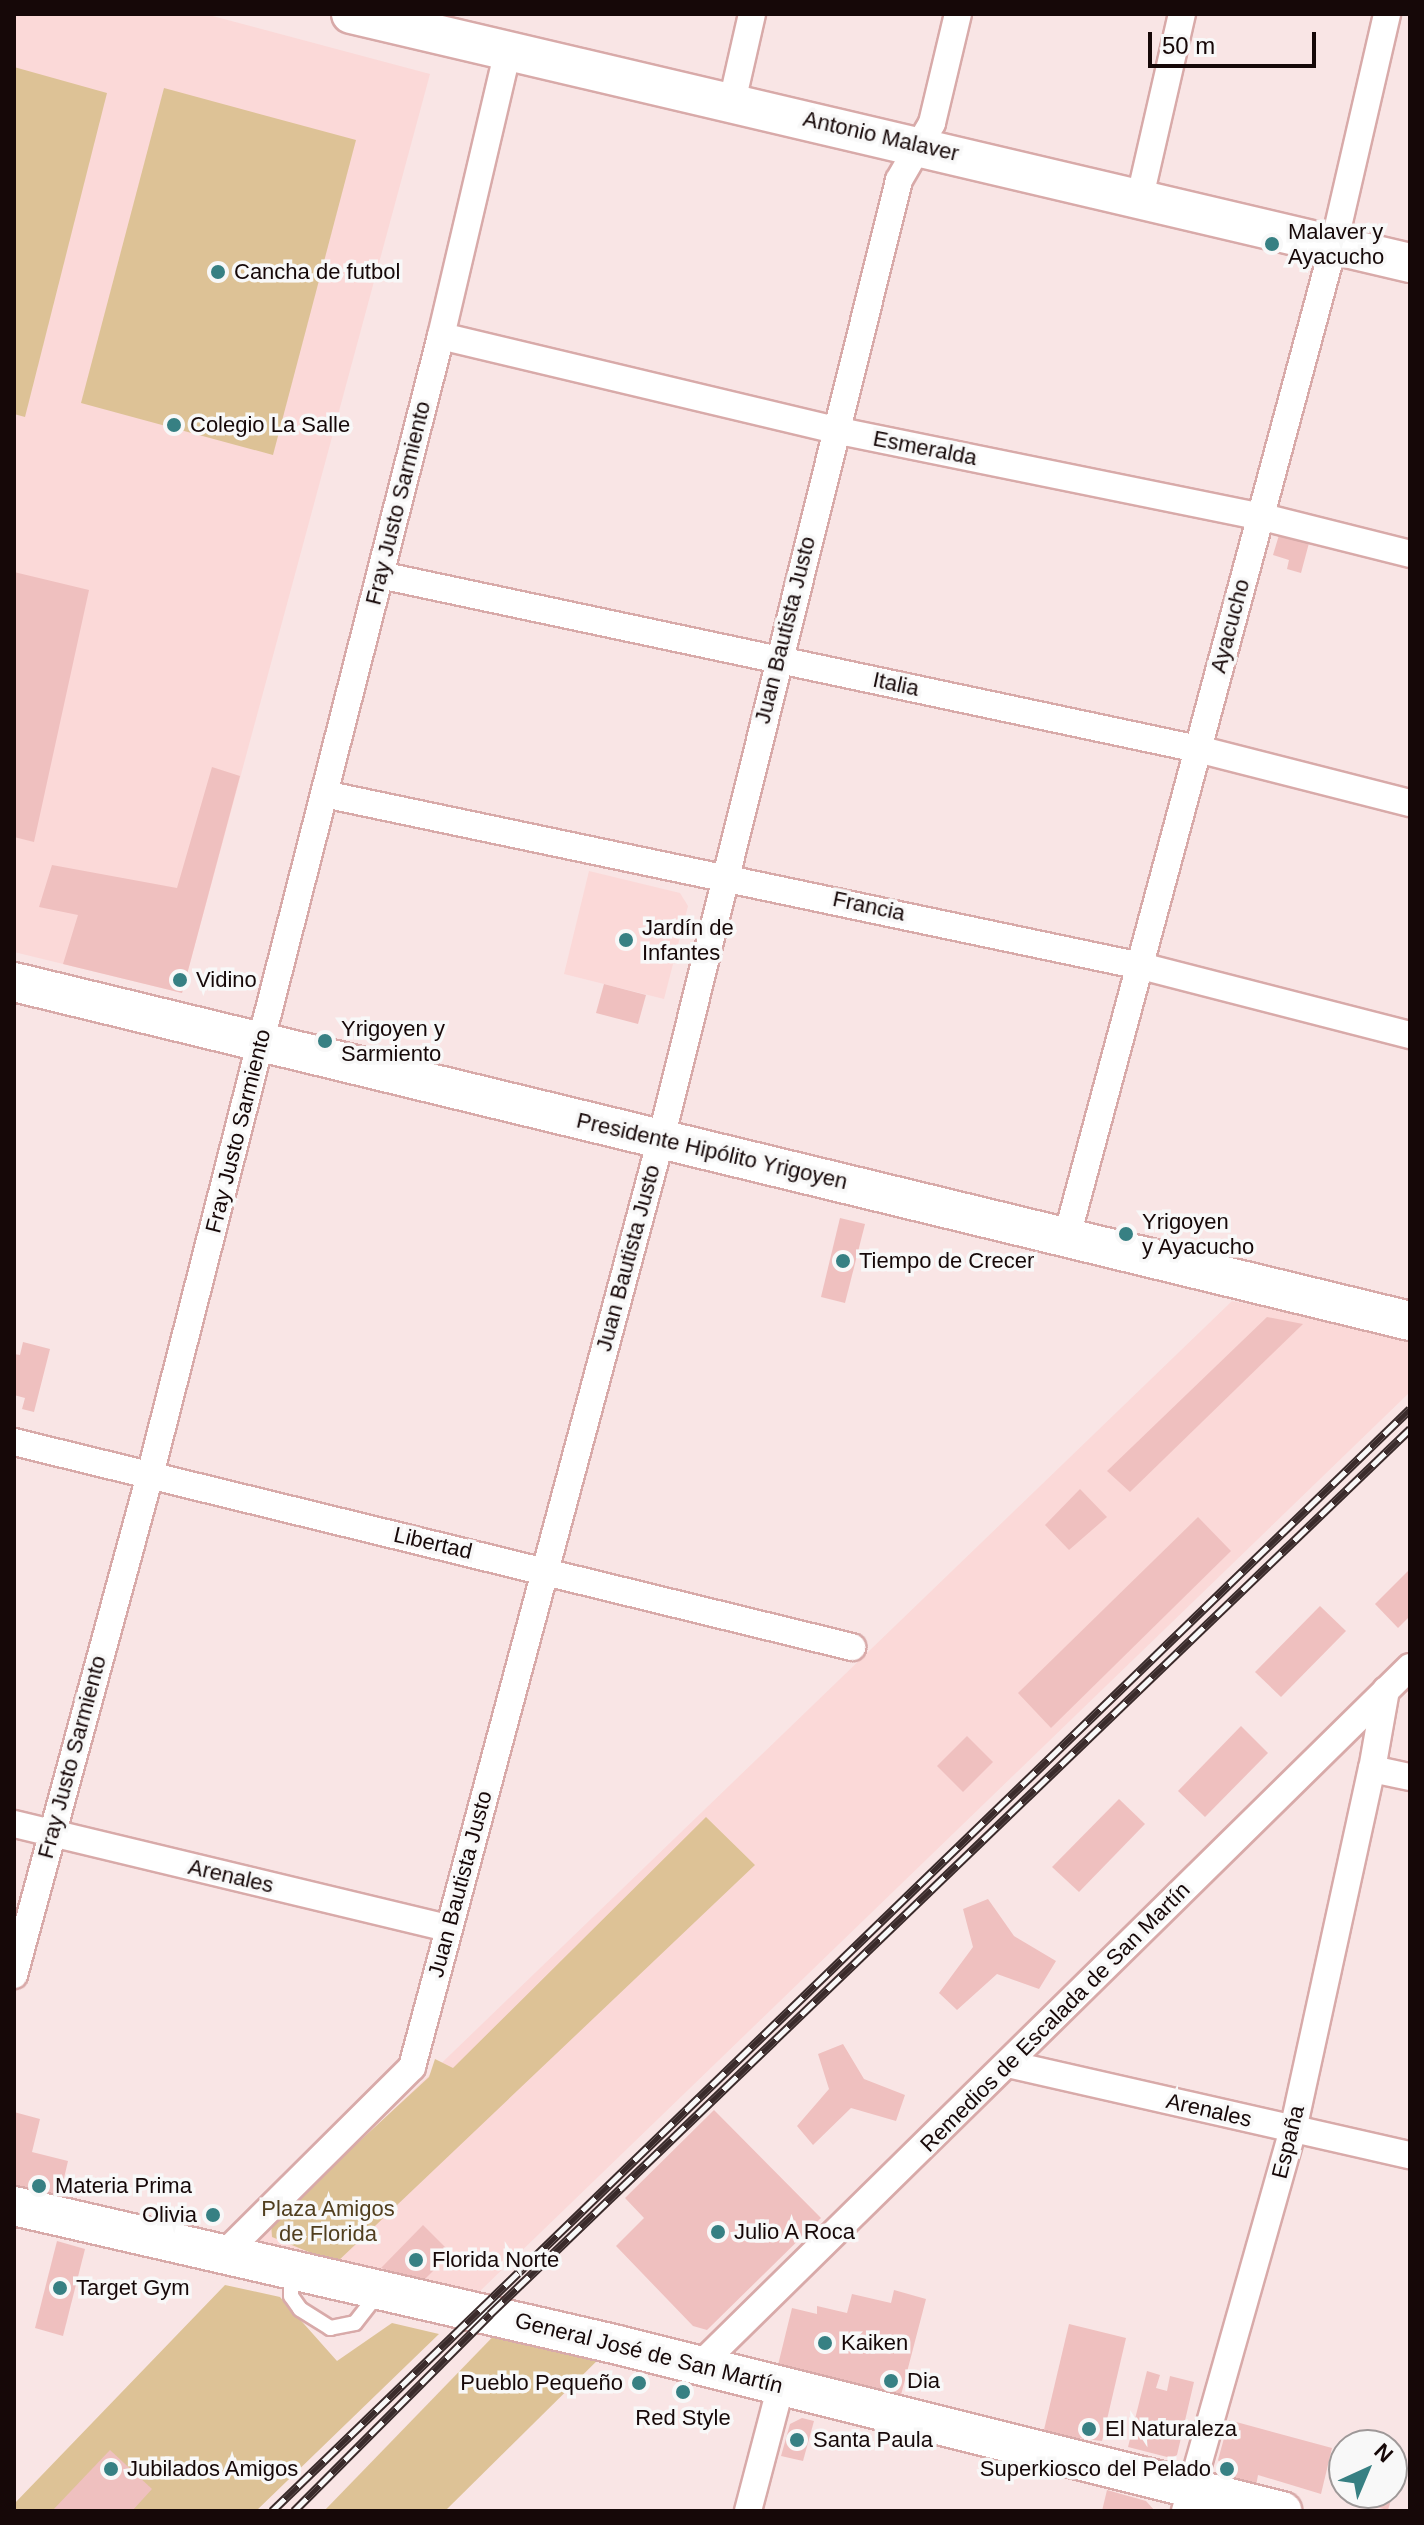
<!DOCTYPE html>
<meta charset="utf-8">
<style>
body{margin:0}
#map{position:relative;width:1424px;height:2525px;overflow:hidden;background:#f9e5e5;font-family:Arial,sans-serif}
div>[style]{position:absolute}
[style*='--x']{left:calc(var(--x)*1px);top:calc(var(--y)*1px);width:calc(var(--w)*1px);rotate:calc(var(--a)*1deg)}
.built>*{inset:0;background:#fbd9d8}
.green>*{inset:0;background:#ddc296}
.building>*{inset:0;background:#efc0bf}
.roads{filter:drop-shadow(2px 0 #d8aaa9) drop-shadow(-2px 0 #d8aaa9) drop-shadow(0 2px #d8aaa9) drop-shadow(0 -2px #d8aaa9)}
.lane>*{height:14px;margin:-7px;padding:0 7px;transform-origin:7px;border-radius:7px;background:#fff}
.street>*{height:26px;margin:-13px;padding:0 13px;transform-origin:13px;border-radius:13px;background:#fff}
.secondary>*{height:38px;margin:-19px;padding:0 19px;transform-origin:19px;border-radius:19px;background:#fff}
.rail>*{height:9px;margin-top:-4.5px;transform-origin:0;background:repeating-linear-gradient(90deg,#f8f8f8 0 18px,#3a2b2b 0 36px);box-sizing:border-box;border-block:2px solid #3a2b2b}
.dots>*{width:22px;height:22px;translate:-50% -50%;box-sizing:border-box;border:4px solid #f8f8f8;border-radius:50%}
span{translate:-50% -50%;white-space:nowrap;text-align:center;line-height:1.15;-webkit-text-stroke:7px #f8f8f8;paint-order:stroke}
.street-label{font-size:22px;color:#160808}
.poi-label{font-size:22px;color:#160808}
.left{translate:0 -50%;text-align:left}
.right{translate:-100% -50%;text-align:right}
.park-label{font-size:22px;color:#503e1e}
.frame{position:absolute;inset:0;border:16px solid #160808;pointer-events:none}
.north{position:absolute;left:1328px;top:2429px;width:80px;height:80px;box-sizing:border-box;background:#f8f8f8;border:2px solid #9e9898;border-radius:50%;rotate:44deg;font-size:22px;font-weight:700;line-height:32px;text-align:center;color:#160808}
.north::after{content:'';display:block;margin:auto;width:28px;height:36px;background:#378083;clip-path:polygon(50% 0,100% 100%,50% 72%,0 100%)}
.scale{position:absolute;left:1148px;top:32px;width:168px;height:36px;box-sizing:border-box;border:4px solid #160808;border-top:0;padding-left:10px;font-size:24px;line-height:28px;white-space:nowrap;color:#160808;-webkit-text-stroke:6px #f8f8f8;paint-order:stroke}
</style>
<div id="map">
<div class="built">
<div style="clip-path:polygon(14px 14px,205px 14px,430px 74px,182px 993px,14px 952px)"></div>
<div style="clip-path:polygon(589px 871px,680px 893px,688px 906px,664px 999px,564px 974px)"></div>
<div style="clip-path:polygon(1232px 1301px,1410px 1336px,1410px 1392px,477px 2294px,257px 2241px)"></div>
</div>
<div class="green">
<div style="clip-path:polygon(14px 67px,107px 93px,25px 417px,14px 414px)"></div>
<div style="clip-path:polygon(164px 88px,356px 140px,273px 455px,81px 403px)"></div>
<div style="clip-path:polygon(706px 1817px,755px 1865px,336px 2263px,272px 2237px,271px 2223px,429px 2077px,435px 2059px,453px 2068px)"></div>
<div style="clip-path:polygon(225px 2285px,280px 2297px,337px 2361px,392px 2323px,439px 2334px,256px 2511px,14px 2511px,14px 2504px)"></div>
<div style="clip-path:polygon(510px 2319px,614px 2344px,445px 2511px,324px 2511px)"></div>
</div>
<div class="building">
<div style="clip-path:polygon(1279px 535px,1309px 543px,1301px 573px,1287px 569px,1289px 560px,1273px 555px)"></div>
<div style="clip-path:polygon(14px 572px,89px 590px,34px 842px,14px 837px)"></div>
<div style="clip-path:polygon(212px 767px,240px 776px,182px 993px,63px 964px,78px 915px,39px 907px,52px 865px,177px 888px)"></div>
<div style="clip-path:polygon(604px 984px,646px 995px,638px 1024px,596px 1013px)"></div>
<div style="clip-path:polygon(840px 1218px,865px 1224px,845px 1303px,821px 1297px)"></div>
<div style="clip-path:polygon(1267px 1317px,1303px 1324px,1130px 1492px,1107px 1471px)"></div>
<div style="clip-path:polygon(23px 1342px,50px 1349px,34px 1412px,22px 1409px,25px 1398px,14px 1395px,14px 1354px,20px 1355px)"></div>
<div style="clip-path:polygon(1080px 1489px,1107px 1517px,1069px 1550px,1045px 1525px)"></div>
<div style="clip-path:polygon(1198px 1517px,1231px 1551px,1051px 1728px,1018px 1693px)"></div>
<div style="clip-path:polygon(1410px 1569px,1410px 1616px,1398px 1628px,1375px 1604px)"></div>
<div style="clip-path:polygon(1320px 1606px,1346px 1631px,1281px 1697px,1255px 1672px)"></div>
<div style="clip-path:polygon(1241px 1726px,1268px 1753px,1205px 1817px,1178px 1791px)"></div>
<div style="clip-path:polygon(967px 1736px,993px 1762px,963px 1792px,937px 1766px)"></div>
<div style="clip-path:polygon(1119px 1799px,1145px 1824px,1079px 1892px,1052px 1867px)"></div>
<div style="clip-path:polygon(988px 1899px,1014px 1936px,1056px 1961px,1039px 1989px,997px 1974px,957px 2010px,939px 1993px,973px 1947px,963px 1909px)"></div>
<div style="clip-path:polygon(843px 2044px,864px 2079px,905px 2095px,896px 2121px,851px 2108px,813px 2145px,797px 2126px,829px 2089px,818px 2054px)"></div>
<div style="clip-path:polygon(714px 2110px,821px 2218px,707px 2330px,693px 2326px,616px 2246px,644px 2218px,625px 2198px)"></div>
<div style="clip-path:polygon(14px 2112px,40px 2119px,32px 2152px,68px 2161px,58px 2204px,14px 2192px)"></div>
<div style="clip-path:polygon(423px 2225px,451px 2253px,423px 2281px,381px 2268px)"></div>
<div style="clip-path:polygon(57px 2241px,85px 2249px,63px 2336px,35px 2328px)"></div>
<div style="clip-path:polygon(894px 2290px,926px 2299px,901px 2395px,778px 2365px,792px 2308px,817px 2314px,817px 2306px,847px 2313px,852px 2294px,891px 2303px)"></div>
<div style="clip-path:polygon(1069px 2324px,1126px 2338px,1102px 2441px,1043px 2434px)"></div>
<div style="clip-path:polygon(1147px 2371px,1160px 2375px,1156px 2388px,1167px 2391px,1170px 2376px,1194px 2382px,1177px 2455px,1171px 2458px,1128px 2447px)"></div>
<div style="clip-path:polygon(802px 2418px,814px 2421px,803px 2461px,781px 2456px,790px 2424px)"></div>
<div style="clip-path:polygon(1229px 2420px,1332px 2448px,1321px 2494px,1258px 2475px,1256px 2486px,1230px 2478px,1218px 2460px)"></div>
<div style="clip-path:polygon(1392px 2448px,1403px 2451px,1393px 2491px,1392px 2490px)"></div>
<div style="clip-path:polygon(110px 2450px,152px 2489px,132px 2511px,52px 2511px)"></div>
<div style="clip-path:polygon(1107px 2490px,1146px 2501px,1155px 2511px,1102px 2511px)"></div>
<div style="clip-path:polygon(1366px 2493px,1393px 2493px,1388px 2510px,1363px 2504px)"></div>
</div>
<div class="roads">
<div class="lane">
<div style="--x:291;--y:2271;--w:25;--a:90"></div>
<div style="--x:291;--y:2296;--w:16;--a:55"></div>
<div style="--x:300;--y:2309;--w:36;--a:32"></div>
<div style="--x:330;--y:2328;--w:25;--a:-11"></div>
<div style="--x:355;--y:2323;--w:39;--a:-52"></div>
</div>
<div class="street">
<div style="--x:732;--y:102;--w:90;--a:-77.2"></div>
<div style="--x:1140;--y:197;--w:188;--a:-77.1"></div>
<div style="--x:441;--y:336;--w:405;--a:13.4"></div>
<div style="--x:835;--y:430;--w:433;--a:11.5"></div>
<div style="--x:1259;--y:516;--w:156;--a:14.1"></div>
<div style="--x:380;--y:575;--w:836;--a:12.01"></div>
<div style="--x:1198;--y:749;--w:219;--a:14.3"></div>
<div style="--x:324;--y:794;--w:835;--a:11.89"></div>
<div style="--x:1141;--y:966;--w:278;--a:14.4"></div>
<div style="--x:1067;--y:1236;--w:1027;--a:-74.94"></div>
<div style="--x:1334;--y:244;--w:236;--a:-77"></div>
<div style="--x:14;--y:1442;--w:863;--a:13.75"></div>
<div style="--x:1386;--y:1690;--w:80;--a:100"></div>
<div style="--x:1372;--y:1769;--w:39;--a:12"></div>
<div style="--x:14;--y:1824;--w:446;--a:13.5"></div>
<div style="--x:14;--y:1975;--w:518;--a:-74.78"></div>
<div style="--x:150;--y:1475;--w:1176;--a:-75.67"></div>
<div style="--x:441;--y:336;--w:293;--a:-76.8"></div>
<div style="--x:1008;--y:2064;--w:412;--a:12.8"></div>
<div style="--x:227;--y:2251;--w:261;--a:-44.8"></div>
<div style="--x:412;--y:2067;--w:961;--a:-74.98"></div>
<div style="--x:661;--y:1139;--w:988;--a:-76.06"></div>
<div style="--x:899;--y:180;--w:66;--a:-59.9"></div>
<div style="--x:932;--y:123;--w:112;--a:-76.6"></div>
<div style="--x:699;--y:2366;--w:997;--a:-44.51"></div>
<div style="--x:748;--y:2511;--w:130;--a:-75.3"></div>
<div style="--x:1185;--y:2511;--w:396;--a:-74.2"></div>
<div style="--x:1293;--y:2130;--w:370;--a:-77.7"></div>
</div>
<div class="secondary">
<div style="--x:351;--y:14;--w:1088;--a:13.23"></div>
<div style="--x:14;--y:982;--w:1437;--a:13.65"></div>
<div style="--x:14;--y:2206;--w:616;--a:12.95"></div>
<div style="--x:614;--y:2344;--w:689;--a:14.04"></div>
</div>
</div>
<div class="rail">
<div style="--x:272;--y:2511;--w:1584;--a:-44.08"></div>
<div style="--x:294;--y:2511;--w:278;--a:-45.1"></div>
<div style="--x:490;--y:2314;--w:1277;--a:-43.89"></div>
</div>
<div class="dots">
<div style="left:1272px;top:244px;background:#378083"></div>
<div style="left:218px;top:272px;background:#378083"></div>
<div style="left:174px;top:425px;background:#378083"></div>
<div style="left:626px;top:940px;background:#378083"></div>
<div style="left:180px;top:980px;background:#378083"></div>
<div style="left:325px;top:1041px;background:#378083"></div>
<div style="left:1126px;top:1234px;background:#378083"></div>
<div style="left:843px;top:1261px;background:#378083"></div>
<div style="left:39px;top:2186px;background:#378083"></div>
<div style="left:213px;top:2215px;background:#378083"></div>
<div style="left:718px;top:2232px;background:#378083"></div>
<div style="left:416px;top:2260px;background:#378083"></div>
<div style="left:60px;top:2288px;background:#378083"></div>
<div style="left:825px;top:2343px;background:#378083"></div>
<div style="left:891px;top:2381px;background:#378083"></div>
<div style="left:639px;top:2383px;background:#378083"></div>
<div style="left:683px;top:2392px;background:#378083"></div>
<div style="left:1089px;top:2429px;background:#378083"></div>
<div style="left:797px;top:2440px;background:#378083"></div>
<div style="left:111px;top:2469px;background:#378083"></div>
<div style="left:1227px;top:2469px;background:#378083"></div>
</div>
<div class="street-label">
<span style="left:881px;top:136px;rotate:13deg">Antonio Malaver</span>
<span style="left:925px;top:448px;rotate:11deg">Esmeralda</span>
<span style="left:398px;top:503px;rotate:-76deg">Fray Justo Sarmiento</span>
<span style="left:1230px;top:626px;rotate:-75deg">Ayacucho</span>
<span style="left:785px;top:630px;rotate:-76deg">Juan Bautista Justo</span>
<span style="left:896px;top:684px;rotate:12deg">Italia</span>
<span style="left:869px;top:906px;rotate:12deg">Francia</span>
<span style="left:238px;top:1131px;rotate:-76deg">Fray Justo Sarmiento</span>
<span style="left:712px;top:1151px;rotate:13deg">Presidente Hipólito Yrigoyen</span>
<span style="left:628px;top:1258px;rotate:-75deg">Juan Bautista Justo</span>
<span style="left:433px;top:1543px;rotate:13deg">Libertad</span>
<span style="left:72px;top:1757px;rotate:-75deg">Fray Justo Sarmiento</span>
<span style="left:231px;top:1876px;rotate:13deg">Arenales</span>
<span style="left:460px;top:1884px;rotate:-75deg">Juan Bautista Justo</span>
<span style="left:1055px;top:2017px;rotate:-45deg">Remedios de Escalada de San Martín</span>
<span style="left:1209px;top:2110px;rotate:13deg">Arenales</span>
<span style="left:1288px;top:2142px;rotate:-76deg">España</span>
<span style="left:649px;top:2353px;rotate:14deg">General José de San Martín</span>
</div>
<div class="poi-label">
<span class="left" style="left:1288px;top:244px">Malaver y<br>Ayacucho</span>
<span class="left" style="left:234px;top:272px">Cancha de futbol</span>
<span class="left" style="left:190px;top:425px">Colegio La Salle</span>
<span class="left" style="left:642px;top:940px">Jardín de<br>Infantes</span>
<span class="left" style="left:196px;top:980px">Vidino</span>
<span class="left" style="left:341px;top:1041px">Yrigoyen y<br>Sarmiento</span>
<span class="left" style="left:1142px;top:1234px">Yrigoyen<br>y Ayacucho</span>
<span class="left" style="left:859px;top:1261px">Tiempo de Crecer</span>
<span class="left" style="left:55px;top:2186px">Materia Prima</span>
<span class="right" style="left:197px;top:2215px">Olivia</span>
<span class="left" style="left:734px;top:2232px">Julio A Roca</span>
<span class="left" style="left:432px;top:2260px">Florida Norte</span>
<span class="left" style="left:76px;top:2288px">Target Gym</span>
<span class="left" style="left:841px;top:2343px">Kaiken</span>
<span class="left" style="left:907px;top:2381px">Dia</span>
<span class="right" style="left:623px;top:2383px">Pueblo Pequeño</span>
<span style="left:683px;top:2418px">Red Style</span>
<span class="left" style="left:1105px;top:2429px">El Naturaleza</span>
<span class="left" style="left:813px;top:2440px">Santa Paula</span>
<span class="left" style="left:127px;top:2469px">Jubilados Amigos</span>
<span class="right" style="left:1211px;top:2469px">Superkiosco del Pelado</span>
</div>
<div class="park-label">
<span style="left:328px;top:2221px">Plaza Amigos<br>de Florida</span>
</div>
<div class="frame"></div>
<div class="north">N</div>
<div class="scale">50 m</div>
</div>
